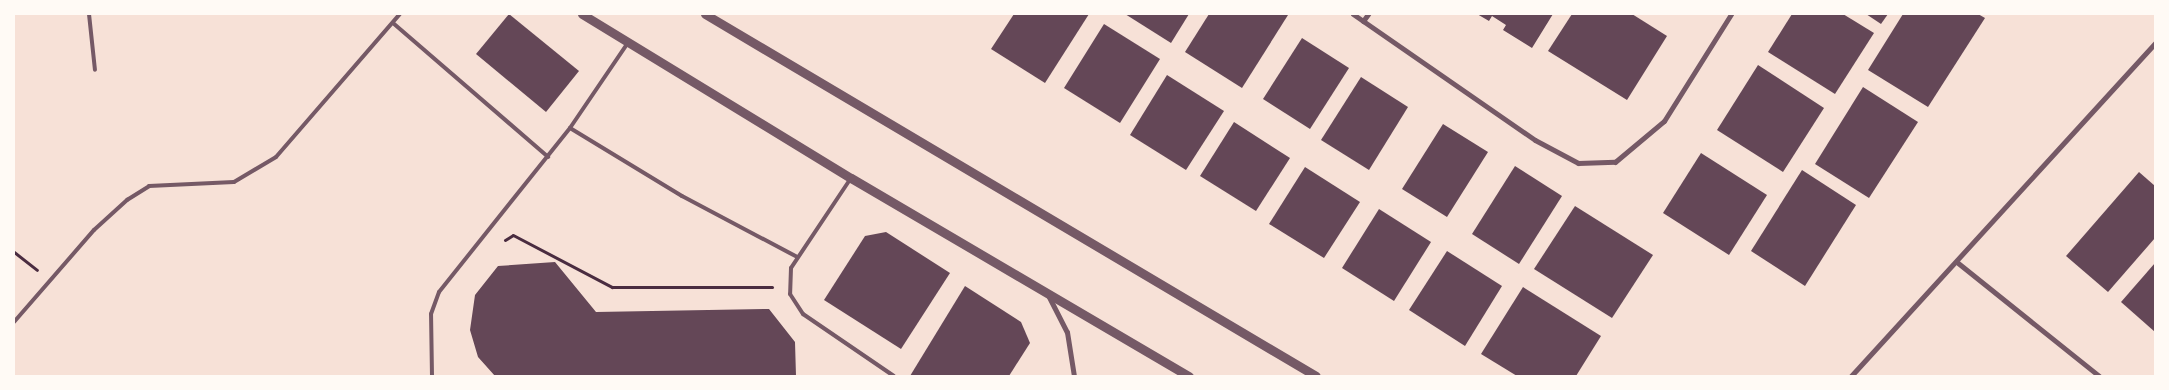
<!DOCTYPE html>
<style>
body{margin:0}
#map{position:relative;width:2169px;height:390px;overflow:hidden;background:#f7e1d7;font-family:Quicksand,sans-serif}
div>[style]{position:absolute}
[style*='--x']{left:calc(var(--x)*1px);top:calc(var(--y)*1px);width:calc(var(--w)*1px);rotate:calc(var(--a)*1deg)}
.building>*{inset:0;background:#644757}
.path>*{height:3px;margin:-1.5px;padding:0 1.5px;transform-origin:1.5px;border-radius:1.5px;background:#4a2c40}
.service>*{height:4px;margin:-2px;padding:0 2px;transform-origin:2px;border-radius:2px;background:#755966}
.minor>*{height:5px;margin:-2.5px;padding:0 2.5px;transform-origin:2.5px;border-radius:2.5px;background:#755966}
.tertiary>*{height:9px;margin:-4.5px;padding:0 4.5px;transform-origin:4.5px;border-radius:4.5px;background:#755966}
span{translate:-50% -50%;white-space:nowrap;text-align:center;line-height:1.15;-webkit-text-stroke:5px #fffaf5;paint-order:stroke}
.frame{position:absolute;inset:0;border:15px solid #fffaf5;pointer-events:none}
</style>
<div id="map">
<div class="building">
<div style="clip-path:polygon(509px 14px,579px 71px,546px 112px,476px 54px)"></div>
<div style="clip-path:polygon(1014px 14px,1089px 14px,1045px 83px,991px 49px)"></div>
<div style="clip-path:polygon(1125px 14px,1189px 14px,1171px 43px)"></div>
<div style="clip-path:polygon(1209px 14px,1288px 15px,1242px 88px,1185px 52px)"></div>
<div style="clip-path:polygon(1477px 14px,1553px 14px,1532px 48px,1503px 30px,1506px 25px,1492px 16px,1489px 21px)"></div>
<div style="clip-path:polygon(1572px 14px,1632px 14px,1667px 36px,1627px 100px,1548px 51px)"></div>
<div style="clip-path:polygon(1792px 14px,1843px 14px,1874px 33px,1835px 94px,1768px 52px)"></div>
<div style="clip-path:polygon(1866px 14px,1888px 14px,1881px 24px)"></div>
<div style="clip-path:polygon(1903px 14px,1978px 14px,1985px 18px,1928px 107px,1868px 70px)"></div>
<div style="clip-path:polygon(1104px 24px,1160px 59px,1120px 123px,1064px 88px)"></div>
<div style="clip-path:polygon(1302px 38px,1349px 68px,1310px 129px,1263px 99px)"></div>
<div style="clip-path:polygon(1758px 65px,1824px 108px,1783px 172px,1717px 130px)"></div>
<div style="clip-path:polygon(1167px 75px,1224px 111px,1186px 170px,1130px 135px)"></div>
<div style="clip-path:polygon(1361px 77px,1408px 107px,1369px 170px,1321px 140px)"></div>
<div style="clip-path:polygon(1863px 87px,1918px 122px,1869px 198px,1815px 164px)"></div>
<div style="clip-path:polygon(1234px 122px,1290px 158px,1256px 211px,1200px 176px)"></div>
<div style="clip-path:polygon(1443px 124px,1488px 152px,1447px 217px,1402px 189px)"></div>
<div style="clip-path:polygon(1701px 153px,1767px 195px,1729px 255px,1663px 213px)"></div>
<div style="clip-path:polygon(1515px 166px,1562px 196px,1519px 264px,1472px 234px)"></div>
<div style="clip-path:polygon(1305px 167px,1360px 202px,1324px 258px,1269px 224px)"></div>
<div style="clip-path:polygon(1802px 170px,1856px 205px,1805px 286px,1751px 251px)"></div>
<div style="clip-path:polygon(2139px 172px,2155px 186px,2155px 238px,2108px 292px,2066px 256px)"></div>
<div style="clip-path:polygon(1575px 206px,1653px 255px,1612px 318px,1534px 269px)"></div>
<div style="clip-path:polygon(1379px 209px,1431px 242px,1394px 301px,1342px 268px)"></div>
<div style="clip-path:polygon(886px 232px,950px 273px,901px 349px,824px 300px,865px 236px)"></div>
<div style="clip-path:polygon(1447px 251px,1502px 286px,1465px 346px,1409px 310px)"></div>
<div style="clip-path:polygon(555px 262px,596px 312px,769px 309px,795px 342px,796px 376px,495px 376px,478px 357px,470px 330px,475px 295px,498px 266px)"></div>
<div style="clip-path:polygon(2155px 263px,2155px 332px,2121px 302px)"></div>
<div style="clip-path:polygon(965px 286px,1021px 322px,1030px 343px,1009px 376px,910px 376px)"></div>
<div style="clip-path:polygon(1523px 287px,1601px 336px,1576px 376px,1517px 376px,1481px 354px)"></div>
</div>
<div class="path">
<div style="--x:505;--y:240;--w:9;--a:-32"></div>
<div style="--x:513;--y:235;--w:112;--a:27.7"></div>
<div style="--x:612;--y:287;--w:160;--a:0"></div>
<div style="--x:14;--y:252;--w:29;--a:38"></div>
</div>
<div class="service">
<div style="--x:89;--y:14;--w:56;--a:83.9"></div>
<div style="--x:393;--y:23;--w:205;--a:40.8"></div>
<div style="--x:570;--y:128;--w:131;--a:31.3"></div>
<div style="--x:682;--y:196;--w:130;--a:27.9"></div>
<div style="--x:851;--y:178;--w:108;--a:123.7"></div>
<div style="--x:791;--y:268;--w:26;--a:92"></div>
<div style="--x:790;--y:294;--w:24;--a:57"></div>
<div style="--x:803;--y:314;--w:110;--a:34.3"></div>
<div style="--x:14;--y:322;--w:122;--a:-49"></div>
<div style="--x:94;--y:230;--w:45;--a:-42.3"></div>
<div style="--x:127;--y:200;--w:26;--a:-32"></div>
<div style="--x:149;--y:186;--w:85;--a:-2.7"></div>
<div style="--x:234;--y:182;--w:49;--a:-30.8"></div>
<div style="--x:276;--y:157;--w:189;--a:-49.1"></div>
<div style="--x:432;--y:376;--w:62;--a:-90.9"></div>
<div style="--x:431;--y:314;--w:23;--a:-70"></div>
<div style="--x:439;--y:292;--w:210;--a:-51.4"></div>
<div style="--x:570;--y:128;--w:102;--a:-55.8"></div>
</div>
<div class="minor">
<div style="--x:1353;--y:14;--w:221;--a:34.7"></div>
<div style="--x:1535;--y:140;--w:49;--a:28.1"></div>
<div style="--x:1578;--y:163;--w:37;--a:-2"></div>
<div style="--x:1615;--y:162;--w:64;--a:-39.9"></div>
<div style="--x:1664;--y:121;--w:126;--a:-57.9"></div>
<div style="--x:1363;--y:21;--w:9;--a:-54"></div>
<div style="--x:1958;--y:263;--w:181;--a:38.7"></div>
<div style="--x:1049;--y:297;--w:39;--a:63"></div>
<div style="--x:1067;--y:332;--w:45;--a:81"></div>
<div style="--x:1851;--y:376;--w:451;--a:-47.6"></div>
</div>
<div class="tertiary">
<div style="--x:582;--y:14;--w:315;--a:31.4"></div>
<div style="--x:851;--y:178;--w:392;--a:30.4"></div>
<div style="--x:705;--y:14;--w:710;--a:30.65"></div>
</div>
<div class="frame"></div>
</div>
